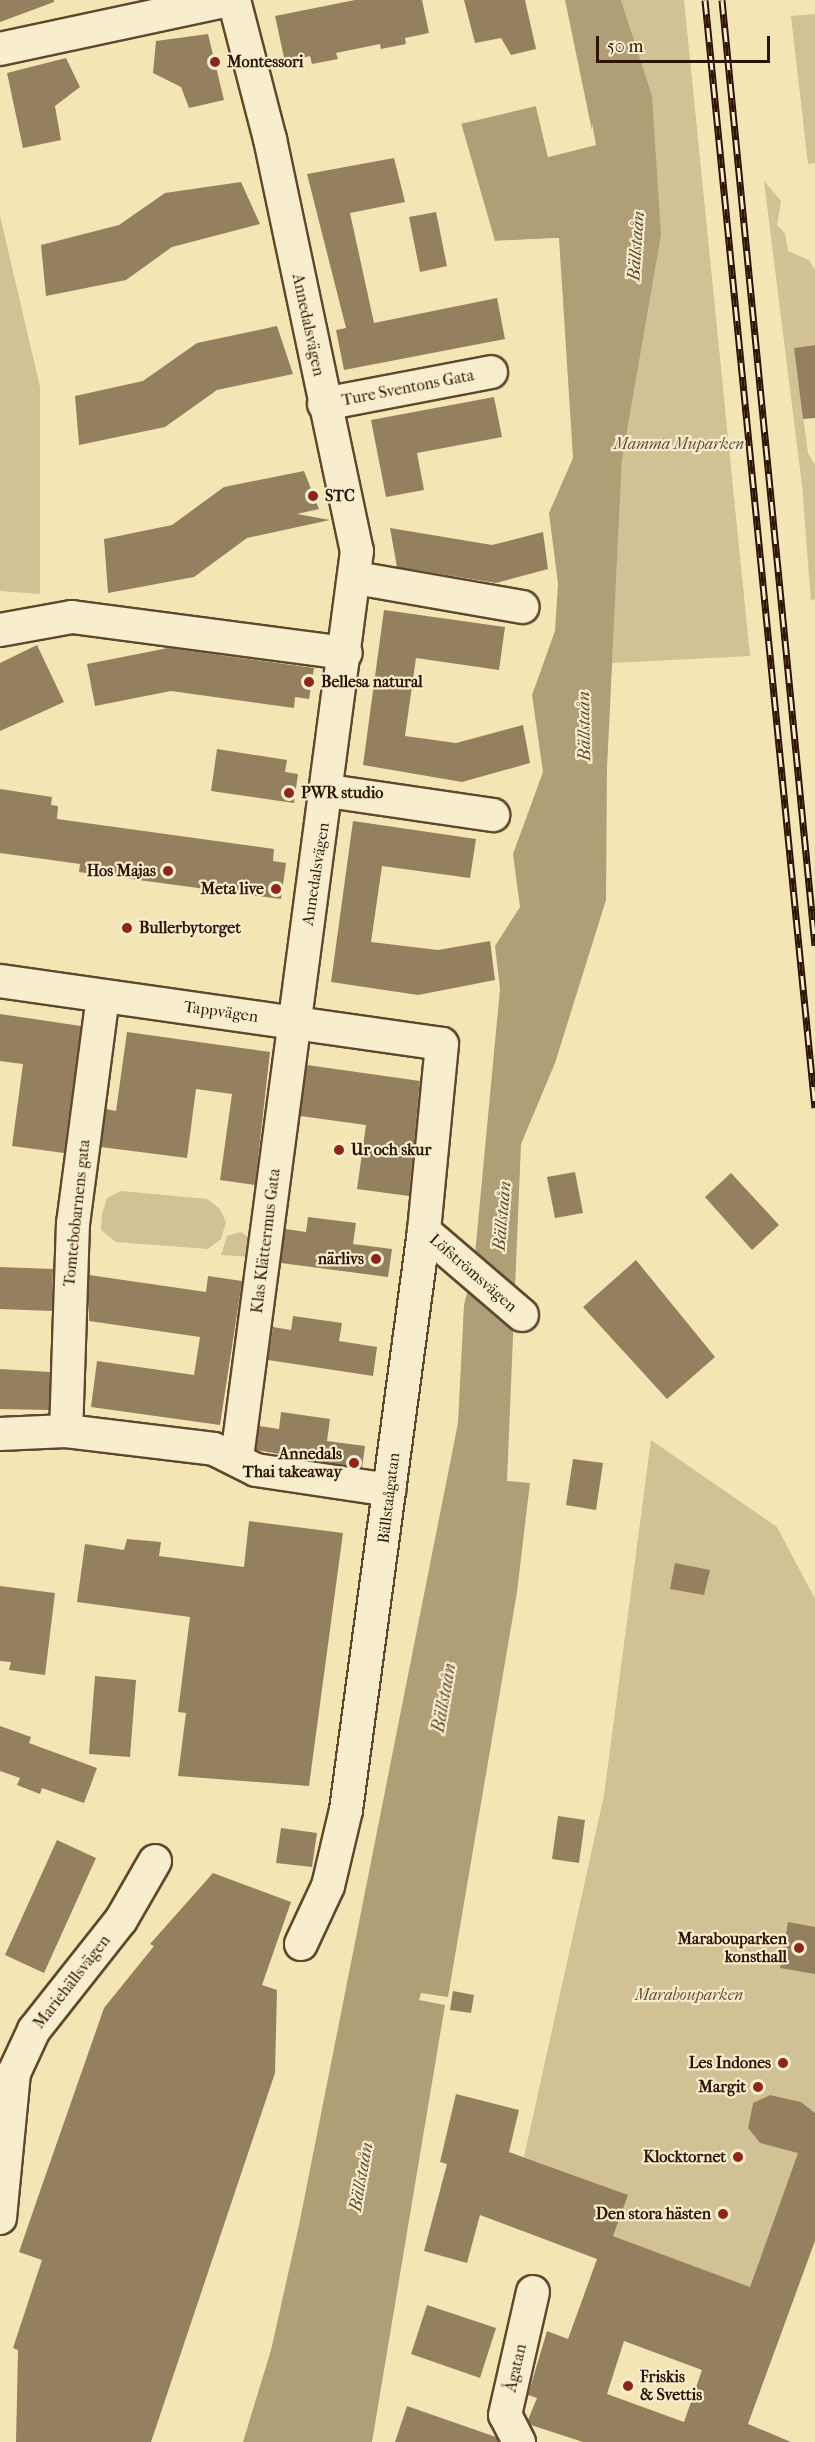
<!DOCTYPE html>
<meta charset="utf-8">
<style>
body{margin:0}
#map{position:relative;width:815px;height:2442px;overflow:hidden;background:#f4e5b4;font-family:"IM FELL French Canon",serif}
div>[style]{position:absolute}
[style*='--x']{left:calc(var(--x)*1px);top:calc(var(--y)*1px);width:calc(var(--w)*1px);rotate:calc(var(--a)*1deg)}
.green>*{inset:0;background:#d2c195}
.water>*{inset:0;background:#b09e77}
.pier>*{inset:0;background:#f4e5b4}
.building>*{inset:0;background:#94805e}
.roads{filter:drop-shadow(2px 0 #5f482d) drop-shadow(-2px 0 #5f482d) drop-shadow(0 2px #5f482d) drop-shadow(0 -2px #5f482d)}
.minor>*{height:32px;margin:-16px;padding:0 16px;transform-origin:16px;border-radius:16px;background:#f8eece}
.rail>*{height:7px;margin-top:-3.5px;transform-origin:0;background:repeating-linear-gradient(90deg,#f8eece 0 14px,#2d1300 0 28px);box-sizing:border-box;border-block:2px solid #2d1300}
.dots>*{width:16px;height:16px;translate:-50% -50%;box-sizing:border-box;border:3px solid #f8eece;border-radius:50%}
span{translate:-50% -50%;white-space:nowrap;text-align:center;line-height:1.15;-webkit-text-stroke:4.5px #f8eece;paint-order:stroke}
.poi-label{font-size:16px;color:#2d1300;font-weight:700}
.left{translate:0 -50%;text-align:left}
.right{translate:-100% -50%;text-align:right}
.street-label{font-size:16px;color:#2d1300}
.park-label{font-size:16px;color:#675034;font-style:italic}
.water-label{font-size:18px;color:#614b30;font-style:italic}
.scale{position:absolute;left:596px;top:36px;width:174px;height:27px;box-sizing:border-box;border:3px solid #2d1300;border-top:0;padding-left:8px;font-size:18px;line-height:21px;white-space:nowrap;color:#2d1300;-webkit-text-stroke:4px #f8eece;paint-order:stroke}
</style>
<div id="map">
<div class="green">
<div style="clip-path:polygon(621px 0,684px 0,750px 656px,612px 663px,622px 459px,627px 20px)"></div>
<div style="clip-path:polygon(815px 14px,815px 163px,808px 164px,791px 16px)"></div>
<div style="clip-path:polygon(764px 181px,781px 201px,777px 225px,785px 233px,788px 251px,809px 260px,815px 270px,815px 345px,794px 348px,808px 453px,815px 465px,815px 599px,811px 601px,802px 485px)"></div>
<div style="clip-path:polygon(0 216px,40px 387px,40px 594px,0 591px)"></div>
<div style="clip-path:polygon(121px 1191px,207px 1199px,220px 1209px,226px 1222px,221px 1239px,208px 1249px,116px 1242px,101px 1230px,102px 1214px,107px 1198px)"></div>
<div style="clip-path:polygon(241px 1232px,250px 1238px,252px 1257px,221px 1255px,227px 1236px)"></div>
<div style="clip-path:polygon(651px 1440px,777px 1527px,815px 1599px,815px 2113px,801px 2102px,770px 2095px,753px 2103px,748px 2128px,760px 2143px,799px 2151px,750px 2287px,613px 2236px,627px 2195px,524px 2157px,604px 1795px)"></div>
</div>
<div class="water">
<div style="clip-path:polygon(565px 0,621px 0,652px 96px,661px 235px,622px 459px,607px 768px,606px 900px,555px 1063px,521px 1144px,507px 1481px,530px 1483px,517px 1592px,448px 1997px,421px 1993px,419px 2000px,445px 2005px,372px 2442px,243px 2442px,271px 2350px,299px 2225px,458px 1423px,464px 1305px,474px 1265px,500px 989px,495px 946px,520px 907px,513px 854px,543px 772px,532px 695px,555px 631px,558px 584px,549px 513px,573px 458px,559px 238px,495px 241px,461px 123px,536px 106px,548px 157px,595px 145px)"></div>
</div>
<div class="pier">
<div style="clip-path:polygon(537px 103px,550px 153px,592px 143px,592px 123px,596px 145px,548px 157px,536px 106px,461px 124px,494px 241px,559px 238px,559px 270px,556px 241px,492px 243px,458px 124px)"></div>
</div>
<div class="building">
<div style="clip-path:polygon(0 0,54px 0,54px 2px,0 22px)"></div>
<div style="clip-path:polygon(355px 0,422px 0,429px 33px,405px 38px,406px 44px,381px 49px,380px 44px,336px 53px,338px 59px,312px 64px,310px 56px,285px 62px,275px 16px)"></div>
<div style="clip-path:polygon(464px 0,525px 0,536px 49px,511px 55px,501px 38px,475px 43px)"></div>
<div style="clip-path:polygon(208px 34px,224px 100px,189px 108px,181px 87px,153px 73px,156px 41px)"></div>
<div style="clip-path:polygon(66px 58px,80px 87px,55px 106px,61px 140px,23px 148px,7px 73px)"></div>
<div style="clip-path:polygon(394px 158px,405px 202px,350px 213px,374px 323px,497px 298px,505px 339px,344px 370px,336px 330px,346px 328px,307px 174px)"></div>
<div style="clip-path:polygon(241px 182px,260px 224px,172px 247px,126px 280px,46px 296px,41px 245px,119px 225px,165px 193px)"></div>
<div style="clip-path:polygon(436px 212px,447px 266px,420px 272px,409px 217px)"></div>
<div style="clip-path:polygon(277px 326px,293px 374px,217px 390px,165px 427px,79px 445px,75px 396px,143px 381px,197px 343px)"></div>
<div style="clip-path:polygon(815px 345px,815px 418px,803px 419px,794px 348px)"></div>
<div style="clip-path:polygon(494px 397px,502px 437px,417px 453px,424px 490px,386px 497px,371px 420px)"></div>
<div style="clip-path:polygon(304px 471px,319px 509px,297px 514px,330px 520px,247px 538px,194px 577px,108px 593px,104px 539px,172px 525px,224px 487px)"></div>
<div style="clip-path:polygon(390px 528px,492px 545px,543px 532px,548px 569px,496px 583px,397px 567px)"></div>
<div style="clip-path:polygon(384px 610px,505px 627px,499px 670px,416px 658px,405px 736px,456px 743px,523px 725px,530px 763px,462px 782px,363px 765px)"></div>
<div style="clip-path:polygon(37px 645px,64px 702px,0 731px,0 663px)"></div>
<div style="clip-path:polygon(168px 648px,314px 668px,309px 699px,295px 697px,294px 708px,171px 691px,95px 706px,87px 664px)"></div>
<div style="clip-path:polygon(217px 749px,287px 760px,285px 772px,298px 774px,294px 803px,211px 791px)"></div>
<div style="clip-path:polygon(0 789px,52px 797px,51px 805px,58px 806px,57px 819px,274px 849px,273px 861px,286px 863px,281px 899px,79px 872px,80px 864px,0 853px)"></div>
<div style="clip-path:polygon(353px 821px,476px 839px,470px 878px,382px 866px,371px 942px,438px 950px,490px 941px,495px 980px,418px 995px,331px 982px)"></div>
<div style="clip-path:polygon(0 1014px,81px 1026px,64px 1153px,12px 1146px,23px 1064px,0 1061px)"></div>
<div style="clip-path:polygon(127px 1032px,270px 1052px,255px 1185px,220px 1180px,232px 1094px,196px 1089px,187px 1158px,101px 1147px,106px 1109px,116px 1111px)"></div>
<div style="clip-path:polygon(307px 1065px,420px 1081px,409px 1196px,357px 1189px,366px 1125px,300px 1116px)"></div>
<div style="clip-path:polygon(575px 1172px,583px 1213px,555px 1218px,547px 1177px)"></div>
<div style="clip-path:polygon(731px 1173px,779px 1225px,752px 1250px,705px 1197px)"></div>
<div style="clip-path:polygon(308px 1217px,356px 1223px,353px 1244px,392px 1249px,388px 1277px,281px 1263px,285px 1229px,306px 1232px)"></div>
<div style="clip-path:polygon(636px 1260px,715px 1357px,667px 1399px,583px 1307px)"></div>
<div style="clip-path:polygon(0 1267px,53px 1269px,52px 1311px,0 1309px)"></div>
<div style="clip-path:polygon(89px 1275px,206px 1292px,208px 1276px,242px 1281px,220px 1425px,91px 1407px,97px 1361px,194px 1375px,200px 1337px,89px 1321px)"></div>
<div style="clip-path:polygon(293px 1316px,342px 1323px,339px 1341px,377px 1347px,373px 1376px,268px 1360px,273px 1327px,291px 1330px)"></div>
<div style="clip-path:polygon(0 1369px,50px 1372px,49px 1410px,0 1409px)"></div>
<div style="clip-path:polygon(281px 1412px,330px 1419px,327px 1441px,365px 1446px,362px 1468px,256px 1450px,259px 1426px,279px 1429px)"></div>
<div style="clip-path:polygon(573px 1459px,603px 1463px,596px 1510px,566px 1505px)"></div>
<div style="clip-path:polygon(249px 1521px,343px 1533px,309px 1786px,178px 1776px,186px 1713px,178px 1712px,190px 1617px,77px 1602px,85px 1544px,124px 1550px,127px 1539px,161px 1542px,159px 1556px,244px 1567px)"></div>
<div style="clip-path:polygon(675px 1563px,710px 1570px,704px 1595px,670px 1589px)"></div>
<div style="clip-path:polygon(0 1586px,55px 1593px,45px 1675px,9px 1670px,11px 1662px,0 1661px)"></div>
<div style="clip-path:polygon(95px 1676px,136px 1680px,130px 1757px,89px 1754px)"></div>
<div style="clip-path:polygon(0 1726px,31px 1737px,29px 1743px,97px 1768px,84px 1803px,42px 1788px,40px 1794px,17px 1785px,20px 1778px,0 1771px)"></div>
<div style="clip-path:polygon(558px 1816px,585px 1820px,579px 1863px,552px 1859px)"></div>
<div style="clip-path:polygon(281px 1828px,317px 1833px,312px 1867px,276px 1863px)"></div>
<div style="clip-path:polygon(57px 1840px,96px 1858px,44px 1973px,5px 1955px)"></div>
<div style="clip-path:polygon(213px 1873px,291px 1902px,262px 1985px,277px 1990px,275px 2073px,151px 2442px,16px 2442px,18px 2350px,13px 2348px,42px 2260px,19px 2252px,39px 2194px,104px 2008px,154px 1946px,150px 1944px)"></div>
<div style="clip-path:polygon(788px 1922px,815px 1927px,815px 1974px,780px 1968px)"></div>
<div style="clip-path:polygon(453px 1991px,474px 1995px,471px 2013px,450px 2010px)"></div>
<div style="clip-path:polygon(evenodd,456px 2094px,519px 2110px,509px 2152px,628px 2195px,613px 2236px,750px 2287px,798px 2153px,760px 2143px,748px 2128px,753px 2103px,770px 2095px,801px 2102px,815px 2113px,815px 2241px,748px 2424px,791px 2442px,583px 2442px,531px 2425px,528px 2420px,537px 2398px,528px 2395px,547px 2331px,568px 2339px,597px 2259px,480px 2215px,467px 2263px,424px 2251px,447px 2164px,440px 2162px,456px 2094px,624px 2341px,702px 2370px,684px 2422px,607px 2394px,624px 2341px)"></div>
<div style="clip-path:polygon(427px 2305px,496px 2328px,480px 2378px,411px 2354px)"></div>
<div style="clip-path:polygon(407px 2406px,496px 2437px,499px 2442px,395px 2442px)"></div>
</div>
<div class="roads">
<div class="minor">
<div style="--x:234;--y:0;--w:144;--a:75.5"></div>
<div style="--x:270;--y:139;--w:421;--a:78.1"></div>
<div style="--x:357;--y:551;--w:915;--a:97.54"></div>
<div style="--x:0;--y:49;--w:233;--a:-12.1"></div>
<div style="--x:324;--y:404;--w:170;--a:-10.8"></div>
<div style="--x:356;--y:578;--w:169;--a:9.9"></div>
<div style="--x:0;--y:630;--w:73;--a:-10.2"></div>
<div style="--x:72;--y:617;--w:276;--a:7.5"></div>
<div style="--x:328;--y:791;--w:167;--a:8.3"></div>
<div style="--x:0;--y:981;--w:446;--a:8.1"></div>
<div style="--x:442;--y:1044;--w:188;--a:95.5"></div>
<div style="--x:424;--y:1231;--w:584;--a:97.67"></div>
<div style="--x:346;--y:1810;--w:78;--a:103.3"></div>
<div style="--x:328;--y:1886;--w:64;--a:115"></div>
<div style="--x:103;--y:996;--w:229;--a:97.5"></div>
<div style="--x:73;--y:1223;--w:208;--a:91.9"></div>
<div style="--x:66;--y:1431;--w:149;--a:6.9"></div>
<div style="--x:214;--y:1449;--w:47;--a:26.6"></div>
<div style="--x:256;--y:1470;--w:135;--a:8.5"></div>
<div style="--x:424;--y:1231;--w:129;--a:40.6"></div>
<div style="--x:0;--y:1434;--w:66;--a:-2.6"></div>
<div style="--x:0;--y:2218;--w:146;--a:-84.5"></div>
<div style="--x:14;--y:2073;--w:47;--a:-65.1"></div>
<div style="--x:34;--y:2030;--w:140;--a:-51.7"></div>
<div style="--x:121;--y:1920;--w:68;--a:-60"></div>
<div style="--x:519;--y:2442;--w:30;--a:-117"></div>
<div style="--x:505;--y:2415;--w:126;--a:-77.2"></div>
</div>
</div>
<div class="rail">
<div style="--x:705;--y:0;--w:1113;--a:84.33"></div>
<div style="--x:722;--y:0;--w:950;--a:84.38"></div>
</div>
<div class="dots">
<div style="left:215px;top:62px;background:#8f2418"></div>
<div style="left:313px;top:496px;background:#8f2418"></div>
<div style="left:309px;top:682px;background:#8f2418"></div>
<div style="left:289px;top:793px;background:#8f2418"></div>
<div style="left:168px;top:871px;background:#8f2418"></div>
<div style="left:276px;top:889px;background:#8f2418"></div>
<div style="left:127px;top:928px;background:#8f2418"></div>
<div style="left:339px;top:1150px;background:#8f2418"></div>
<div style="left:376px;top:1259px;background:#8f2418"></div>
<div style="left:354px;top:1463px;background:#8f2418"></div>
<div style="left:799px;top:1948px;background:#8f2418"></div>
<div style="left:783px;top:2063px;background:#8f2418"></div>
<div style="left:758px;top:2087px;background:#8f2418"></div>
<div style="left:738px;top:2157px;background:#8f2418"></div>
<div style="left:723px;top:2214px;background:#8f2418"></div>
<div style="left:628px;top:2386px;background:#8f2418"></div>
</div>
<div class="poi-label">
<span class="left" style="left:227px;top:62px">Montessori</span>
<span class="left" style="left:325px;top:496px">STC</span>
<span class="left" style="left:321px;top:682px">Bellesa natural</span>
<span class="left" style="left:301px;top:793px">PWR studio</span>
<span class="right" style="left:156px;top:871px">Hos Majas</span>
<span class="right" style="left:264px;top:889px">Meta live</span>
<span class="left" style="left:139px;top:928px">Bullerbytorget</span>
<span class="left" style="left:351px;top:1150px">Ur och skur</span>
<span class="right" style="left:364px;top:1259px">närlivs</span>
<span class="right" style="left:342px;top:1463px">Annedals<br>Thai takeaway</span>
<span class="right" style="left:787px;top:1948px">Marabouparken<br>konsthall</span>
<span class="right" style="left:771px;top:2063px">Les Indones</span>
<span class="right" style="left:746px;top:2087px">Margit</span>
<span class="right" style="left:726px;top:2157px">Klocktornet</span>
<span class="right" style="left:711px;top:2214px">Den stora hästen</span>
<span class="left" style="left:640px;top:2386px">Friskis<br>&amp; Svettis</span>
</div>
<div class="street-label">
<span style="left:308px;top:325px;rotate:78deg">Annedalsvägen</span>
<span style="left:408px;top:388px;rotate:-11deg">Ture Sventons Gata</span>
<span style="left:316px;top:874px;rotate:-81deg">Annedalsvägen</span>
<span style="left:221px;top:1012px;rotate:8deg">Tappvägen</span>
<span style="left:77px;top:1213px;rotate:-84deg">Tomtebobarnens gata</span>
<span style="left:266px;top:1241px;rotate:-83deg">Klas Klättermus Gata</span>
<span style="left:473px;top:1273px;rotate:41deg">Löfströmsvägen</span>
<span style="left:389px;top:1498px;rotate:-83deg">Bällstaågatan</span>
<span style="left:72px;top:1982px;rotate:-52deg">Mariehällsvägen</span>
<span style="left:516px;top:2368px;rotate:-77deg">Ågatan</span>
</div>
<div class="park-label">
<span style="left:679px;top:444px">Mamma Muparken</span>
<span style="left:689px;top:1995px">Marabouparken</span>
</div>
<div class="water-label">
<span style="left:637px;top:246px;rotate:-86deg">Bällstaån</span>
<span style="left:585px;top:726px;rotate:-91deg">Bällstaån</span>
<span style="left:503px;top:1216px;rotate:-85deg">Bällstaån</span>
<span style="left:445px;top:1698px;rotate:-80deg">Bällstaån</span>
<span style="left:362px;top:2177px;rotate:-80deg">Bällstaån</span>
</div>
<div class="scale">50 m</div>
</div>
